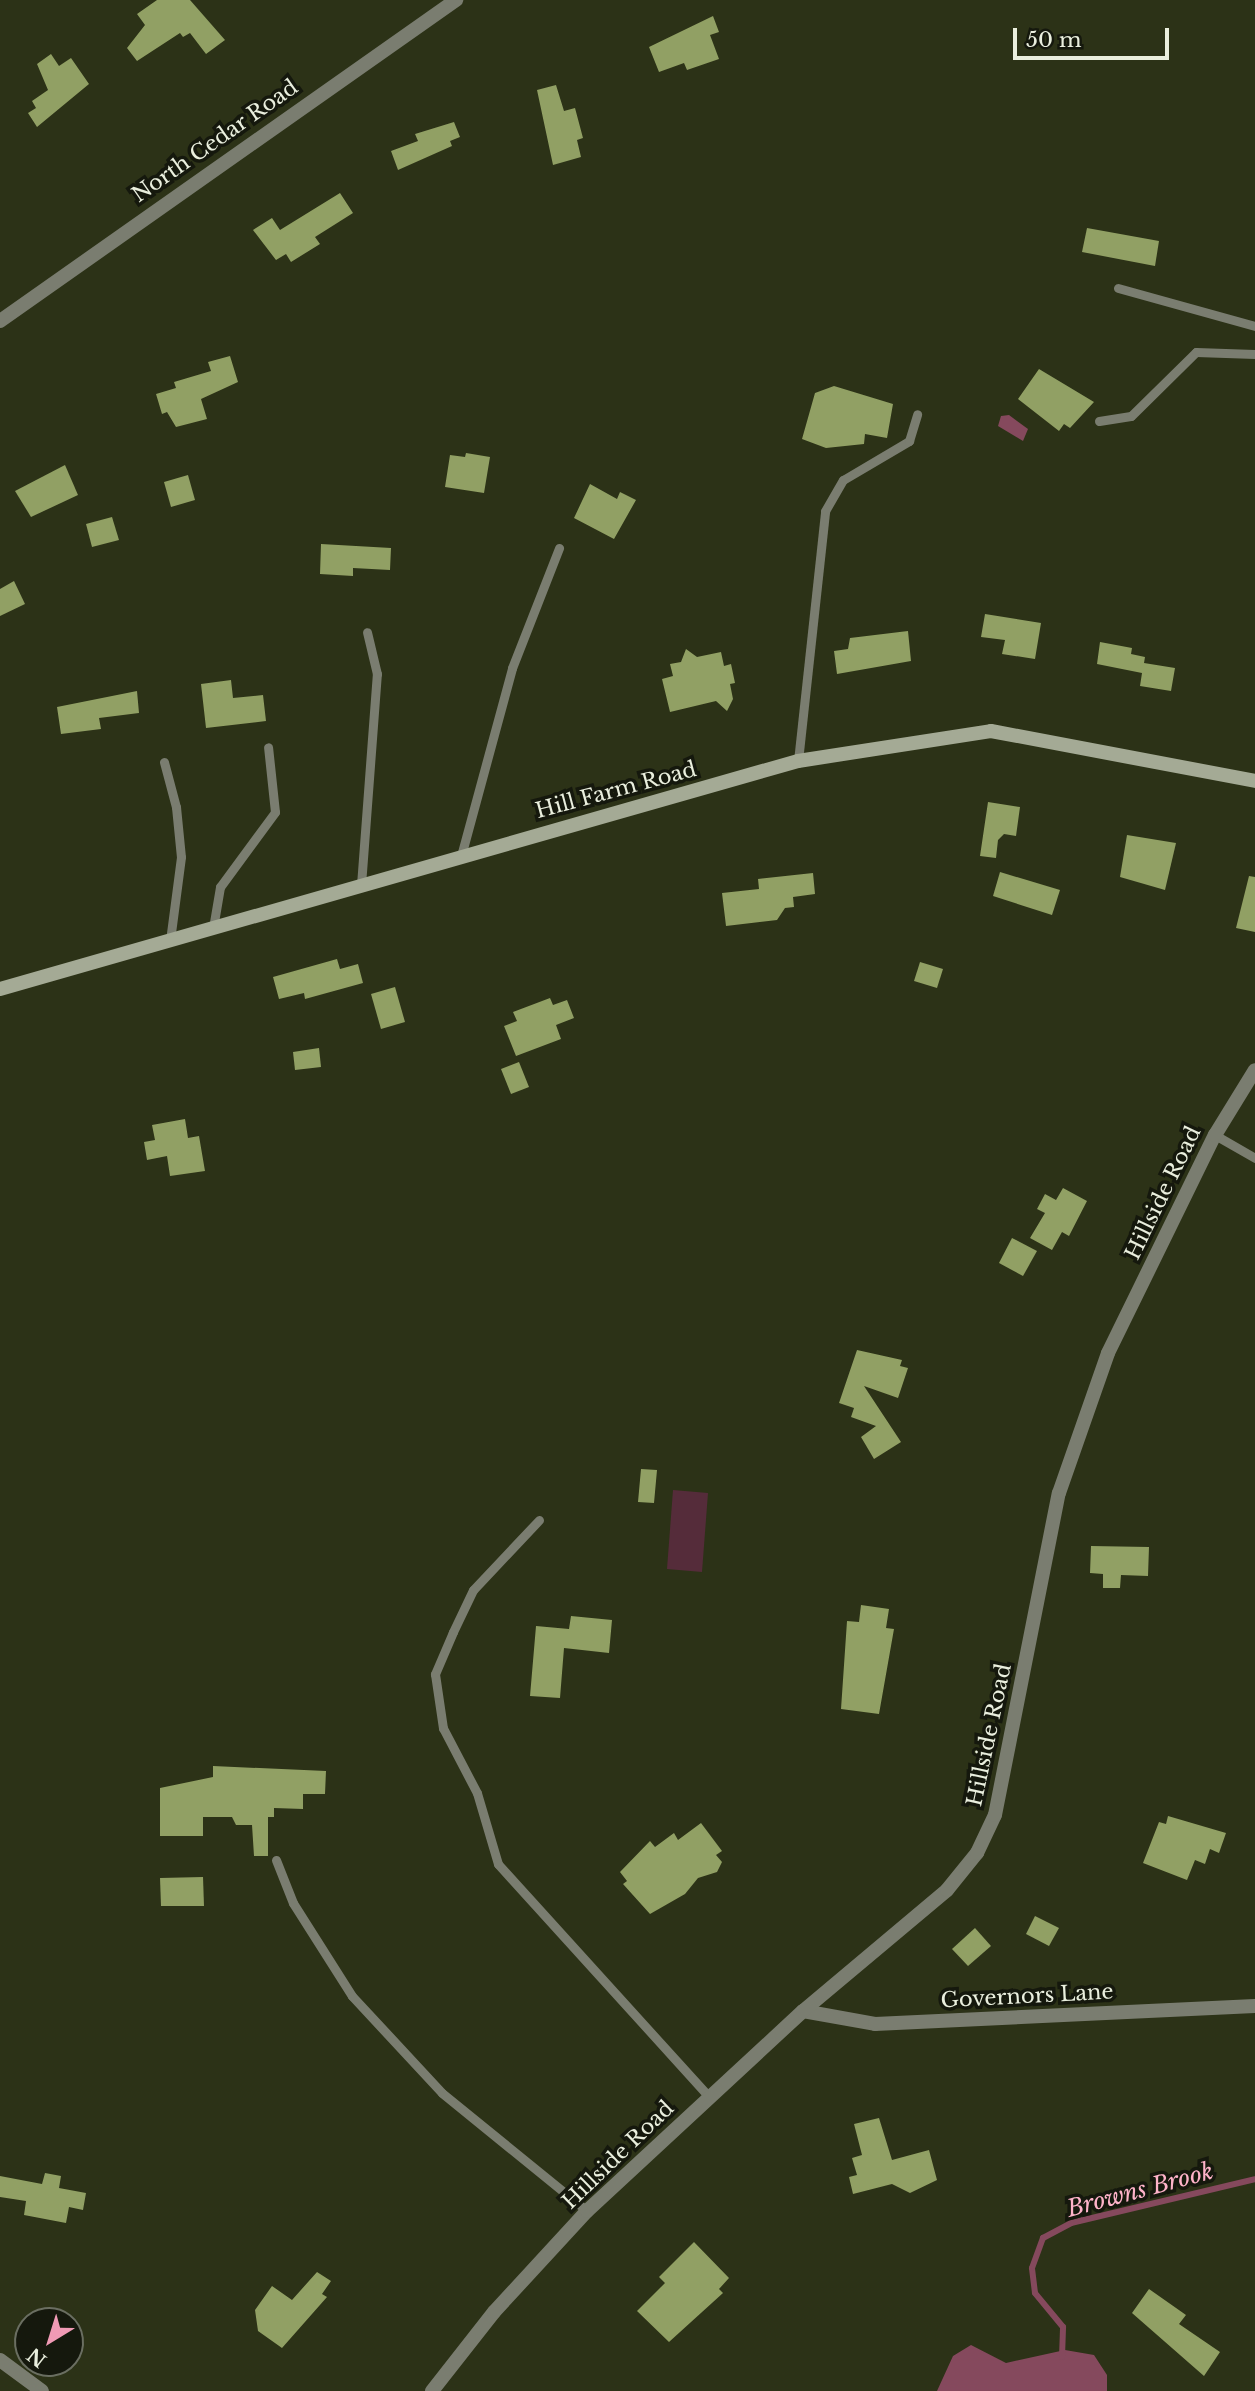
<!DOCTYPE html>
<style>
body{margin:0}
#map{position:relative;width:1255px;height:2391px;overflow:hidden;background:#2c3217;font-family:"Libre Baskerville",serif}
div>[style]{position:absolute}
[style*='--x']{left:calc(var(--x)*1px);top:calc(var(--y)*1px);width:calc(var(--w)*1px);rotate:calc(var(--a)*1deg)}
.green>*{inset:0;background:#552c3a}
.water>*{inset:0;background:#85495d}
.stream>*{height:6px;margin:-3px;padding:0 3px;transform-origin:3px;border-radius:3px;background:#85495d}
.building>*{inset:0;background:#91a064}
.lane>*{height:9px;margin:-4.5px;padding:0 4.5px;transform-origin:4.5px;border-radius:4.5px;background:#7a7d70}
.street>*{height:14px;margin:-7px;padding:0 7px;transform-origin:7px;border-radius:7px;background:#7a7d70}
.secondary>*{height:14px;margin:-7px;padding:0 7px;transform-origin:7px;border-radius:7px;background:#a4aa95}
span{translate:-50% -50%;white-space:nowrap;text-align:center;line-height:1.15;-webkit-text-stroke:7px #15180d;paint-order:stroke}
.street-label{font-size:21px;color:#eaefde}
.water-label{font-size:23px;color:#feb3c9;font-style:italic}
.north{position:absolute;left:14px;top:2307px;width:70px;height:70px;box-sizing:border-box;background:#15180d;border:2px solid #6a6e61;border-radius:50%;rotate:218deg;font-size:19px;font-weight:700;line-height:28px;text-align:center;color:#eaefde}
.north::after{content:'';display:block;margin:auto;width:24px;height:32px;background:#f09ab5;clip-path:polygon(50% 0,100% 100%,50% 72%,0 100%)}
.scale{position:absolute;left:1013px;top:28px;width:156px;height:32px;box-sizing:border-box;border:4px solid #eaefde;border-top:0;padding-left:9px;font-size:21px;line-height:24px;white-space:nowrap;color:#eaefde;-webkit-text-stroke:5px #15180d;paint-order:stroke}
</style>
<div id="map">
<div class="green">
<div style="clip-path:polygon(673px 1490px,708px 1493px,702px 1572px,667px 1569px)"></div>
</div>
<div class="water">
<div style="clip-path:polygon(1009px 415px,1028px 429px,1023px 441px,998px 426px,1001px 416px)"></div>
<div style="clip-path:polygon(971px 2345px,1006px 2363px,1065px 2350px,1094px 2355px,1107px 2375px,1107px 2391px,937px 2391px,953px 2356px)"></div>
</div>
<div class="stream">
<div style="--x:1062;--y:2357;--w:30;--a:-88"></div>
<div style="--x:1063;--y:2327;--w:44;--a:-129.5"></div>
<div style="--x:1035;--y:2293;--w:25;--a:-97"></div>
<div style="--x:1032;--y:2268;--w:32;--a:-70"></div>
<div style="--x:1043;--y:2238;--w:32;--a:-28"></div>
<div style="--x:1071;--y:2223;--w:189;--a:-13.4"></div>
</div>
<div class="building">
<div style="clip-path:polygon(157px 0,190px 0,225px 40px,206px 54px,190px 33px,183px 37px,180px 33px,137px 61px,127px 48px,145px 25px,137px 14px)"></div>
<div style="clip-path:polygon(713px 16px,719px 32px,710px 35px,719px 59px,687px 70px,684px 63px,659px 72px,649px 47px)"></div>
<div style="clip-path:polygon(51px 54px,59px 66px,71px 58px,89px 84px,37px 127px,28px 113px,36px 108px,32px 101px,48px 90px,37px 64px)"></div>
<div style="clip-path:polygon(556px 85px,564px 111px,575px 108px,583px 138px,577px 140px,581px 157px,553px 165px,537px 90px)"></div>
<div style="clip-path:polygon(454px 122px,460px 137px,450px 141px,452px 146px,398px 170px,391px 151px,418px 141px,415px 134px)"></div>
<div style="clip-path:polygon(340px 193px,353px 213px,315px 237px,320px 244px,291px 262px,286px 254px,276px 260px,253px 230px,272px 218px,280px 230px)"></div>
<div style="clip-path:polygon(1087px 228px,1159px 241px,1155px 266px,1082px 252px)"></div>
<div style="clip-path:polygon(230px 356px,238px 382px,201px 399px,207px 419px,176px 427px,167px 412px,162px 414px,156px 394px,176px 388px,174px 382px,211px 371px,208px 362px)"></div>
<div style="clip-path:polygon(1039px 369px,1094px 402px,1070px 428px,1064px 424px,1059px 431px,1018px 399px)"></div>
<div style="clip-path:polygon(834px 386px,893px 404px,887px 438px,865px 434px,864px 444px,826px 448px,802px 439px,815px 393px)"></div>
<div style="clip-path:polygon(466px 453px,490px 457px,484px 493px,445px 487px,450px 455px,465px 457px)"></div>
<div style="clip-path:polygon(65px 465px,78px 495px,31px 517px,15px 491px)"></div>
<div style="clip-path:polygon(188px 475px,195px 500px,171px 507px,164px 482px)"></div>
<div style="clip-path:polygon(590px 484px,617px 499px,620px 492px,636px 500px,614px 539px,574px 518px)"></div>
<div style="clip-path:polygon(112px 517px,119px 540px,92px 547px,86px 524px)"></div>
<div style="clip-path:polygon(321px 544px,391px 548px,390px 570px,353px 568px,353px 576px,320px 574px)"></div>
<div style="clip-path:polygon(14px 581px,25px 604px,0 616px,0 589px)"></div>
<div style="clip-path:polygon(985px 614px,1041px 623px,1035px 659px,1002px 654px,1005px 640px,981px 637px)"></div>
<div style="clip-path:polygon(908px 631px,911px 661px,837px 674px,834px 651px,848px 649px,850px 638px)"></div>
<div style="clip-path:polygon(1100px 642px,1132px 648px,1131px 654px,1145px 657px,1144px 663px,1175px 668px,1171px 691px,1140px 686px,1142px 673px,1097px 664px)"></div>
<div style="clip-path:polygon(686px 649px,697px 657px,721px 652px,724px 666px,731px 664px,735px 683px,730px 684px,733px 699px,727px 711px,716px 701px,670px 712px,662px 679px,673px 676px,670px 664px,681px 662px)"></div>
<div style="clip-path:polygon(231px 680px,233px 698px,263px 695px,266px 721px,206px 728px,201px 684px)"></div>
<div style="clip-path:polygon(137px 691px,139px 713px,99px 718px,101px 729px,61px 734px,57px 707px)"></div>
<div style="clip-path:polygon(988px 802px,1020px 807px,1016px 836px,1004px 834px,998px 840px,996px 858px,980px 856px)"></div>
<div style="clip-path:polygon(1127px 835px,1176px 843px,1165px 890px,1120px 877px)"></div>
<div style="clip-path:polygon(1000px 872px,1060px 890px,1052px 915px,993px 896px)"></div>
<div style="clip-path:polygon(813px 873px,815px 894px,793px 897px,794px 907px,785px 908px,777px 920px,726px 926px,722px 893px,759px 889px,758px 879px)"></div>
<div style="clip-path:polygon(1249px 876px,1255px 877px,1255px 932px,1236px 928px)"></div>
<div style="clip-path:polygon(337px 959px,340px 969px,358px 964px,363px 983px,305px 999px,304px 993px,279px 999px,273px 977px)"></div>
<div style="clip-path:polygon(920px 962px,943px 969px,937px 988px,914px 981px)"></div>
<div style="clip-path:polygon(395px 987px,405px 1022px,381px 1029px,371px 994px)"></div>
<div style="clip-path:polygon(550px 998px,553px 1005px,567px 1000px,574px 1018px,556px 1025px,561px 1039px,516px 1056px,504px 1026px,517px 1021px,513px 1012px)"></div>
<div style="clip-path:polygon(319px 1048px,321px 1067px,295px 1070px,293px 1052px)"></div>
<div style="clip-path:polygon(519px 1062px,529px 1087px,511px 1094px,501px 1069px)"></div>
<div style="clip-path:polygon(185px 1119px,188px 1138px,199px 1136px,205px 1171px,170px 1176px,167px 1156px,147px 1160px,144px 1142px,155px 1140px,152px 1125px)"></div>
<div style="clip-path:polygon(1063px 1188px,1087px 1201px,1069px 1236px,1062px 1232px,1052px 1250px,1030px 1238px,1045px 1213px,1037px 1209px,1045px 1194px,1056px 1200px)"></div>
<div style="clip-path:polygon(1012px 1238px,1037px 1251px,1023px 1276px,999px 1263px)"></div>
<div style="clip-path:polygon(857px 1350px,902px 1360px,900px 1366px,908px 1368px,898px 1398px,864px 1386px,901px 1442px,874px 1459px,861px 1437px,876px 1426px,851px 1417px,854px 1408px,839px 1403px)"></div>
<div style="clip-path:polygon(641px 1469px,657px 1470px,654px 1503px,638px 1502px)"></div>
<div style="clip-path:polygon(1091px 1546px,1149px 1547px,1148px 1576px,1121px 1575px,1120px 1588px,1103px 1588px,1103px 1574px,1090px 1573px)"></div>
<div style="clip-path:polygon(861px 1605px,889px 1609px,886px 1628px,894px 1629px,879px 1714px,841px 1709px,847px 1621px,859px 1622px)"></div>
<div style="clip-path:polygon(571px 1616px,612px 1620px,609px 1653px,564px 1648px,560px 1698px,530px 1696px,536px 1626px,569px 1629px)"></div>
<div style="clip-path:polygon(213px 1766px,326px 1771px,325px 1794px,303px 1794px,303px 1809px,274px 1808px,274px 1817px,268px 1817px,268px 1856px,254px 1856px,252px 1825px,236px 1825px,232px 1817px,203px 1817px,203px 1836px,160px 1836px,160px 1788px,213px 1777px)"></div>
<div style="clip-path:polygon(1168px 1816px,1226px 1833px,1219px 1853px,1210px 1849px,1205px 1864px,1195px 1860px,1187px 1880px,1143px 1863px,1159px 1822px,1166px 1824px)"></div>
<div style="clip-path:polygon(701px 1823px,722px 1851px,716px 1855px,722px 1862px,717px 1872px,698px 1878px,685px 1894px,650px 1914px,623px 1884px,627px 1881px,620px 1872px,650px 1841px,655px 1847px,674px 1833px,678px 1840px)"></div>
<div style="clip-path:polygon(203px 1877px,204px 1906px,161px 1906px,160px 1878px)"></div>
<div style="clip-path:polygon(1035px 1916px,1059px 1928px,1049px 1946px,1026px 1934px)"></div>
<div style="clip-path:polygon(975px 1928px,991px 1946px,968px 1966px,952px 1949px)"></div>
<div style="clip-path:polygon(879px 2118px,892px 2160px,929px 2150px,937px 2180px,910px 2193px,892px 2184px,853px 2194px,849px 2177px,857px 2175px,852px 2158px,862px 2155px,854px 2124px)"></div>
<div style="clip-path:polygon(45px 2173px,61px 2176px,59px 2188px,86px 2193px,83px 2210px,69px 2207px,66px 2223px,24px 2215px,26px 2201px,0 2197px,0 2176px,42px 2184px)"></div>
<div style="clip-path:polygon(694px 2242px,729px 2278px,719px 2289px,723px 2293px,669px 2342px,637px 2311px,665px 2283px,659px 2277px)"></div>
<div style="clip-path:polygon(317px 2272px,331px 2281px,322px 2294px,327px 2297px,282px 2348px,258px 2331px,255px 2310px,272px 2286px,292px 2300px)"></div>
<div style="clip-path:polygon(1149px 2289px,1186px 2315px,1179px 2324px,1220px 2352px,1204px 2376px,1132px 2313px)"></div>
</div>
<div class="lane">
<div style="--x:1118;--y:288;--w:142;--a:15.5"></div>
<div style="--x:1099;--y:421;--w:32;--a:-9"></div>
<div style="--x:1131;--y:416;--w:91;--a:-44.6"></div>
<div style="--x:1196;--y:352;--w:59;--a:1.9"></div>
<div style="--x:798;--y:761;--w:251;--a:-83.8"></div>
<div style="--x:825;--y:511;--w:36;--a:-60"></div>
<div style="--x:843;--y:480;--w:77;--a:-30.6"></div>
<div style="--x:909;--y:441;--w:28;--a:-73"></div>
<div style="--x:164;--y:762;--w:47;--a:75.1"></div>
<div style="--x:176;--y:807;--w:50;--a:84.3"></div>
<div style="--x:181;--y:857;--w:84;--a:97.5"></div>
<div style="--x:461;--y:856;--w:195;--a:-74.8"></div>
<div style="--x:512;--y:668;--w:129;--a:-68.6"></div>
<div style="--x:361;--y:885;--w:212;--a:-85.7"></div>
<div style="--x:377;--y:674;--w:43;--a:-103.4"></div>
<div style="--x:213;--y:928;--w:42;--a:-80.3"></div>
<div style="--x:220;--y:887;--w:93;--a:-53.7"></div>
<div style="--x:275;--y:812;--w:65;--a:-96.1"></div>
<div style="--x:1215;--y:1135;--w:46;--a:29.9"></div>
<div style="--x:539;--y:1520;--w:96;--a:133.3"></div>
<div style="--x:473;--y:1590;--w:47;--a:115.5"></div>
<div style="--x:453;--y:1632;--w:46;--a:113.2"></div>
<div style="--x:435;--y:1674;--w:55;--a:81.6"></div>
<div style="--x:443;--y:1728;--w:73;--a:62.4"></div>
<div style="--x:477;--y:1793;--w:74;--a:73.5"></div>
<div style="--x:498;--y:1864;--w:314;--a:47.8"></div>
<div style="--x:276;--y:1860;--w:46;--a:68.4"></div>
<div style="--x:293;--y:1903;--w:110;--a:57.6"></div>
<div style="--x:352;--y:1996;--w:132;--a:47.1"></div>
<div style="--x:442;--y:2093;--w:187;--a:39.1"></div>
</div>
<div class="street">
<div style="--x:0;--y:321;--w:558;--a:-35.14"></div>
<div style="--x:803;--y:2011;--w:73;--a:10.2"></div>
<div style="--x:875;--y:2024;--w:380;--a:-2.7"></div>
<div style="--x:0;--y:2360;--w:52;--a:36.4"></div>
<div style="--x:432;--y:2391;--w:100;--a:-51.9"></div>
<div style="--x:494;--y:2312;--w:137;--a:-47.4"></div>
<div style="--x:587;--y:2211;--w:294;--a:-42.8"></div>
<div style="--x:803;--y:2011;--w:188;--a:-40"></div>
<div style="--x:947;--y:1890;--w:48;--a:-51"></div>
<div style="--x:977;--y:1853;--w:42;--a:-64.7"></div>
<div style="--x:995;--y:1815;--w:328;--a:-78.8"></div>
<div style="--x:1059;--y:1493;--w:148;--a:-70.7"></div>
<div style="--x:1108;--y:1353;--w:243;--a:-63.9"></div>
<div style="--x:1215;--y:1135;--w:76;--a:-58.4"></div>
</div>
<div class="secondary">
<div style="--x:0;--y:989;--w:830;--a:-15.95"></div>
<div style="--x:798;--y:761;--w:195;--a:-8.8"></div>
<div style="--x:991;--y:731;--w:269;--a:10.7"></div>
</div>
<div class="street-label">
<span style="left:215px;top:141px;rotate:-35deg">North Cedar Road</span>
<span style="left:616px;top:790px;rotate:-15deg">Hill Farm Road</span>
<span style="left:1163px;top:1193px;rotate:-64deg">Hillside Road</span>
<span style="left:989px;top:1735px;rotate:-78deg">Hillside Road</span>
<span style="left:1027px;top:1996px;rotate:-3deg">Governors Lane</span>
<span style="left:618px;top:2155px;rotate:-44deg">Hillside Road</span>
</div>
<div class="water-label">
<span style="left:1140px;top:2190px;rotate:-15deg">Browns Brook</span>
</div>
<div class="north">N</div>
<div class="scale">50 m</div>
</div>
